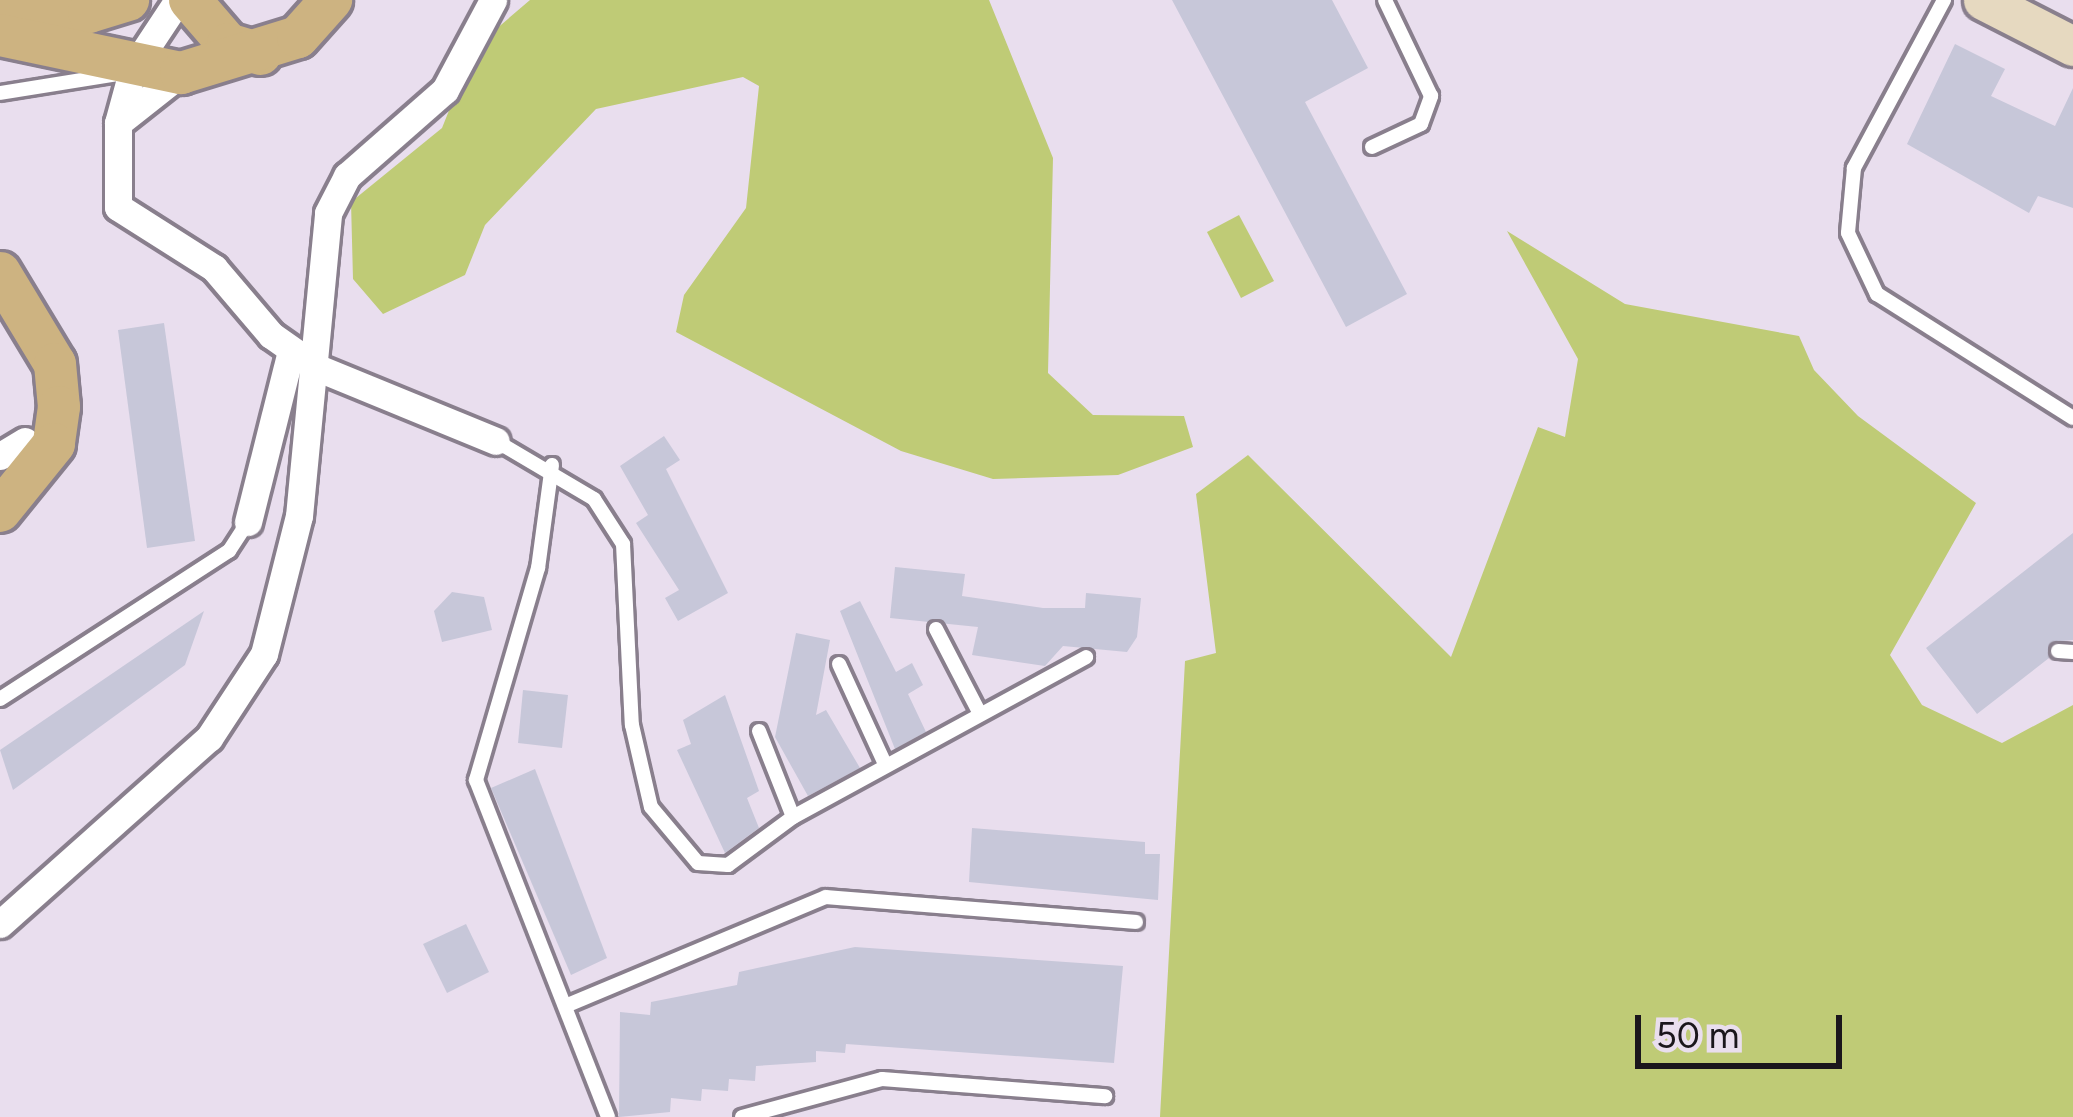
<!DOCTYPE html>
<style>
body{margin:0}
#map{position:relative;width:2073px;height:1117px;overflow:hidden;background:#e9deee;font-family:Figtree,sans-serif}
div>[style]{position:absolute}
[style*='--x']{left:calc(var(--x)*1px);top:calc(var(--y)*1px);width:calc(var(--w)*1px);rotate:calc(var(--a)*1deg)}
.green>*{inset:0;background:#bfcb76}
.building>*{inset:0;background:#c7c7d9}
.roads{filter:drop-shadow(3px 0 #897f8d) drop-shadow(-3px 0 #897f8d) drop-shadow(0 3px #897f8d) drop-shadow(0 -3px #897f8d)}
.service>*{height:14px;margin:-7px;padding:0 7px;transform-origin:7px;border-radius:7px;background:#fff}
.minor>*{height:27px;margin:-13.5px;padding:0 13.5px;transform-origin:13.5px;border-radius:13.5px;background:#fff}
.secondary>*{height:39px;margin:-19.5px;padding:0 19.5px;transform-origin:19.5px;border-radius:19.5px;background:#e6d9c0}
.primary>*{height:42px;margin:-21px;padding:0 21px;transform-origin:21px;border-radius:21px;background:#cdb381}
span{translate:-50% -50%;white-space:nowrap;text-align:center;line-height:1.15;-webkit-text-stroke:9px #e9deee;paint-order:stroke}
.scale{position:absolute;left:1635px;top:1015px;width:207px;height:54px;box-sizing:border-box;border:6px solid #1a161c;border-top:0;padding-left:15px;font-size:36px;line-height:42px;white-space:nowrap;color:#1a161c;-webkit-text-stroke:9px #e9deee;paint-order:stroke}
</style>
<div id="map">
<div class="green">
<div style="clip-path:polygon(530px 0,989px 0,1053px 158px,1048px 373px,1093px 415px,1184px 416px,1193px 447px,1118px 475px,993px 479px,901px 451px,676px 332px,684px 295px,746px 208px,759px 86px,743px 77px,596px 109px,485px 225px,465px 275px,383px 314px,353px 279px,351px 202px,442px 128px,474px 48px)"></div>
<div style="clip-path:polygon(1239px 215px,1274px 281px,1241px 298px,1207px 232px)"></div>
<div style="clip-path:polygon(1507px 231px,1625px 304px,1799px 336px,1814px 370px,1858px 416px,1976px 503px,1890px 655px,1922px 705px,2002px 743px,2073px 705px,2073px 1117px,1160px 1117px,1185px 661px,1216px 653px,1196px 494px,1248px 455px,1451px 657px,1538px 427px,1565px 437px,1578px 359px)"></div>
</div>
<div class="building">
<div style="clip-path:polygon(1172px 0,1332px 0,1368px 68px,1305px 102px,1407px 294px,1346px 327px)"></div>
<div style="clip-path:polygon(1955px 44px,2005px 69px,1991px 96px,2055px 126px,2073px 88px,2073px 208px,2038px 196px,2029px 213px,1907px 144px)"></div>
<div style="clip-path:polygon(164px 323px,195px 541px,147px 548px,118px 330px)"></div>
<div style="clip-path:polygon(664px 436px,680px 460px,666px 469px,728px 593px,678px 621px,665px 598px,679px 590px,636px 523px,648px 515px,620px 466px)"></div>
<div style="clip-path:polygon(2073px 533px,2073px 640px,2052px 642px,2049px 658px,1977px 714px,1926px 648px)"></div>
<div style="clip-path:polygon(895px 567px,965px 574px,962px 596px,1043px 608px,1085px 608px,1086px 593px,1141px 598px,1137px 637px,1127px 652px,1063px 646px,1045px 666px,972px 655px,978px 627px,890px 618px)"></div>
<div style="clip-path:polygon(452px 592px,484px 597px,492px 630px,442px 642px,434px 611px)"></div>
<div style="clip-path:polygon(860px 601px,896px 672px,912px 663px,923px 685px,908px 694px,926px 732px,895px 749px,840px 611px)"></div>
<div style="clip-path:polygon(204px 611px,185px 665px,13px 790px,0 750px)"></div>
<div style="clip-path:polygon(796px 633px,830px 640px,816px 715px,826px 710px,860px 768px,808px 796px,775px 737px)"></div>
<div style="clip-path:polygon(523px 690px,568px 695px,562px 748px,518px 743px)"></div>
<div style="clip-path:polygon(725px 695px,759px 791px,747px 798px,759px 828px,725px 853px,677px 750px,691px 744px,683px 720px)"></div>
<div style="clip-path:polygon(535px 769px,607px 958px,571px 975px,491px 788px)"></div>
<div style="clip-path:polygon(972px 828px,1145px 842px,1145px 854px,1160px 854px,1158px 900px,969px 882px)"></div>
<div style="clip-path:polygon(466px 924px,489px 972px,447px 993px,423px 944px)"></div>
<div style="clip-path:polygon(855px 947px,1123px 966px,1114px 1063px,846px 1044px,845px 1053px,816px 1051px,816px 1062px,756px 1066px,755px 1081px,729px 1079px,728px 1091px,702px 1089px,701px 1101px,671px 1098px,670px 1112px,619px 1117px,620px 1012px,650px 1015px,651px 1002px,737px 985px,739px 972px)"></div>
</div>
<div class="roads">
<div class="service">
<div style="--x:1944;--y:0;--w:191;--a:118.2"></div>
<div style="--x:1854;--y:168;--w:65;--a:95.3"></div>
<div style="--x:1848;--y:233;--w:68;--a:64.6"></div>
<div style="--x:1877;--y:294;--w:232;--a:32.3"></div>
<div style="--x:0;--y:93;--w:120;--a:-9.1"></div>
<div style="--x:1372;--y:147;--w:54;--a:-25.1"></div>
<div style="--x:1421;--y:124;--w:30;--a:-70"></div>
<div style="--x:1431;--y:96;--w:106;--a:-115.6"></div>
<div style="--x:496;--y:441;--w:114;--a:30.6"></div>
<div style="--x:594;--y:499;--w:54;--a:57.2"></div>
<div style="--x:623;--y:544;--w:181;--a:87.2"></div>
<div style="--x:632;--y:725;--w:84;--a:77"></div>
<div style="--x:651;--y:807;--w:73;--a:50"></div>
<div style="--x:698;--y:863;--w:30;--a:4"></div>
<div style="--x:728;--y:865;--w:81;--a:-36.4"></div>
<div style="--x:793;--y:817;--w:334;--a:-28.6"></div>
<div style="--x:552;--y:465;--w:104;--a:97.7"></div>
<div style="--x:538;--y:568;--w:221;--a:106.3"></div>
<div style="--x:476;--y:780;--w:362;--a:68.6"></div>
<div style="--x:936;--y:629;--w:91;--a:62.6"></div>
<div style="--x:2058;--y:651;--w:15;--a:4"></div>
<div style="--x:839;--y:664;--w:112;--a:65.3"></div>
<div style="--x:0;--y:699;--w:273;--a:-32.9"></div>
<div style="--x:229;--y:551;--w:35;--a:-57"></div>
<div style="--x:759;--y:731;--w:92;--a:68.4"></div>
<div style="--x:570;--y:1004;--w:277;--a:-22.7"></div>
<div style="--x:826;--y:897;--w:311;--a:4.6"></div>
<div style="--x:742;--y:1117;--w:145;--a:-15.2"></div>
<div style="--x:882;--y:1079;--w:224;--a:4.4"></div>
</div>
<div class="minor">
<div style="--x:178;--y:0;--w:82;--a:123.5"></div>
<div style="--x:133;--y:68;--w:57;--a:105.3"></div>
<div style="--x:118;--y:123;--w:84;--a:90"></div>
<div style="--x:118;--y:207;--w:114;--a:32.4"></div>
<div style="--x:214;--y:268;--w:88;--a:49.6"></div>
<div style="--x:271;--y:335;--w:57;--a:35.1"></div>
<div style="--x:318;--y:368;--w:192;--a:22.3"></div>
<div style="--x:118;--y:123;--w:80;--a:-38.4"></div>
<div style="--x:0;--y:456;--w:29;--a:-31"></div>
<div style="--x:248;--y:522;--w:176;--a:-75.9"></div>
<div style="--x:0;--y:924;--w:280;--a:-41.7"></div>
<div style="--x:209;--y:738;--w:100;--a:-56.8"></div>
<div style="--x:264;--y:654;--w:142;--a:-75.8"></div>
<div style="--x:299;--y:516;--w:304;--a:-84.5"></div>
<div style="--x:328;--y:213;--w:42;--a:-62.8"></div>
<div style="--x:347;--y:176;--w:130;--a:-41.3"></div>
<div style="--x:445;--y:90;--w:102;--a:-61.9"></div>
</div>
<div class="secondary">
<div style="--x:1983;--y:0;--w:101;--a:27.1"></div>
</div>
<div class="primary">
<div style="--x:8;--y:0;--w:82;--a:8.4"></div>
<div style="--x:89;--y:12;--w:41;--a:-17.1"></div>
<div style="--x:190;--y:0;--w:58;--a:49.2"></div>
<div style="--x:228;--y:44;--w:34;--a:17"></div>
<div style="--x:0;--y:35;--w:185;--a:11.9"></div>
<div style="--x:181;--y:73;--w:122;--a:-17.1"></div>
<div style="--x:298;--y:37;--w:50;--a:-48.3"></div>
<div style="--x:0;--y:273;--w:106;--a:58.9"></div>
<div style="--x:55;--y:364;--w:43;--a:84.7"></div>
<div style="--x:59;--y:407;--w:37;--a:98"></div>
<div style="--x:54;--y:444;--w:86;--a:128.9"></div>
</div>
</div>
<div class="scale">50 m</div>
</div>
